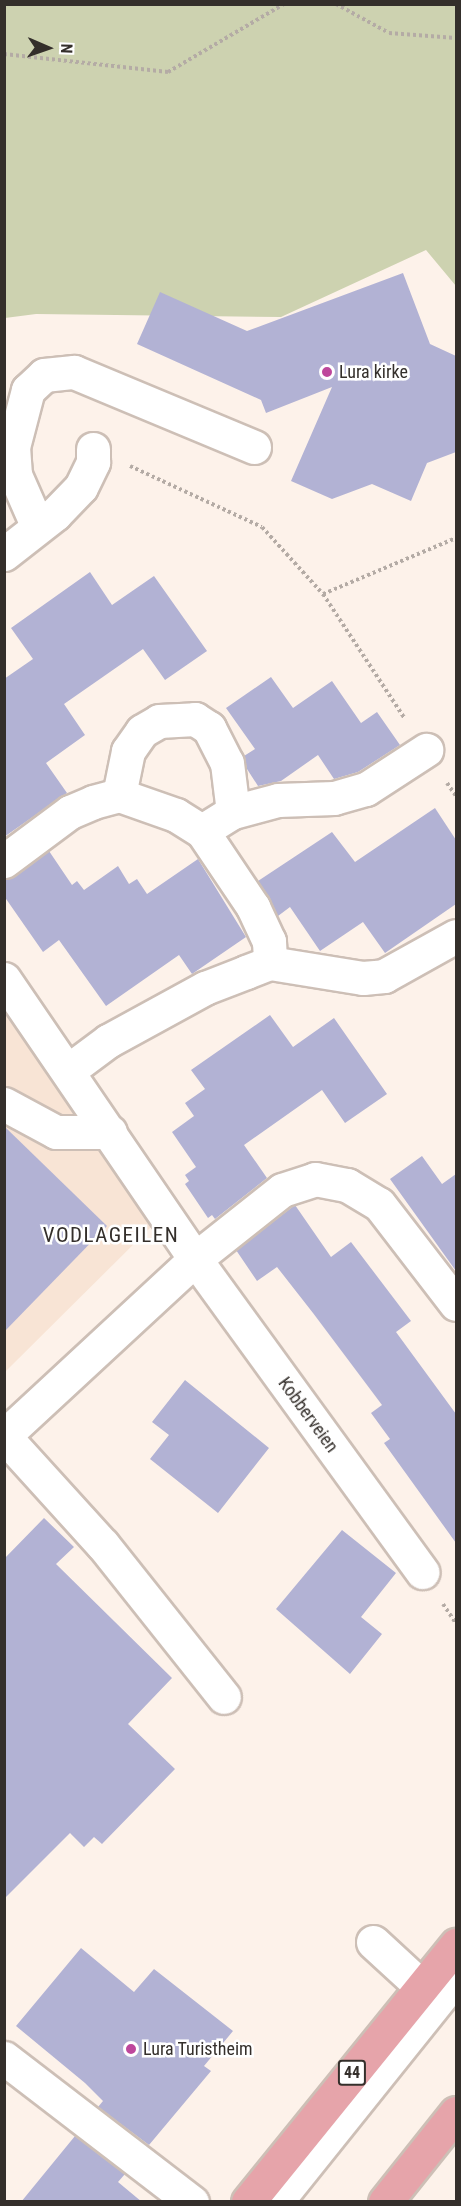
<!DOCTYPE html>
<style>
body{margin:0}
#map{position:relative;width:461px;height:2206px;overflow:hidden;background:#fdf2ea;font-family:"Roboto Condensed",sans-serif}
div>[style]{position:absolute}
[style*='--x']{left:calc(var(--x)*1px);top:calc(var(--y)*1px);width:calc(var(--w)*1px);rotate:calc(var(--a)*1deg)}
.built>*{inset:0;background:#f8e4d5}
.green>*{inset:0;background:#cdd2b0}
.building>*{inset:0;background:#b2b2d4}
.path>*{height:4px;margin-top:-2px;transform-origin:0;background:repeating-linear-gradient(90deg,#b4aba5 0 3px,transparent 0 6px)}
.roads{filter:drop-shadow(2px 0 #cdbfb6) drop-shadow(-2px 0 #cdbfb6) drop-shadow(0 2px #cdbfb6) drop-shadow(0 -2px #cdbfb6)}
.minor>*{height:33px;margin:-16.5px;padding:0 16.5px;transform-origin:16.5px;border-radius:16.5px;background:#fff}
.major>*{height:33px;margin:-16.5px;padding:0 16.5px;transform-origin:16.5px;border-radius:16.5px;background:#e6a4aa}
.dots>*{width:16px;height:16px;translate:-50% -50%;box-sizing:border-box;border:3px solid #fff;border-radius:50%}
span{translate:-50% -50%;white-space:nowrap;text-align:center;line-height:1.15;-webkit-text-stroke:5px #fff;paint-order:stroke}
.shield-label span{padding:2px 4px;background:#fff;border:2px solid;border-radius:4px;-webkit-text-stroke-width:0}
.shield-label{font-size:16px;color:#342f2b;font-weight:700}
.poi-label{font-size:18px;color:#342f2b}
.left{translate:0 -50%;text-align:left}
.street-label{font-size:18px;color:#342f2b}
.quarter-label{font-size:21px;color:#342f2b;letter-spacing:1.5px}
.frame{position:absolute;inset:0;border:6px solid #342f2b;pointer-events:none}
.north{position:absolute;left:18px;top:18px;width:60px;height:60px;-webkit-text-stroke:4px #fff;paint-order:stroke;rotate:92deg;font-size:16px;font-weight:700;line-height:24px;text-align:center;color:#342f2b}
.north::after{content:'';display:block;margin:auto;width:21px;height:27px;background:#342f2b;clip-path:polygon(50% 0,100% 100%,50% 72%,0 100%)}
</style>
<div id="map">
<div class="built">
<div style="clip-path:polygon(4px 1007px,154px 1224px,5px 1372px,4px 1372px)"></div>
</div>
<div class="green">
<div style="clip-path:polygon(4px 5px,456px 5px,456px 286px,426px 250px,281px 317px,36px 314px,5px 318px)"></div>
</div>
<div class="building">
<div style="clip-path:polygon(403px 273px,430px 344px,456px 356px,456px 452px,427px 463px,411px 501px,372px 484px,332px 499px,291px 481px,332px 387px,266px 413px,261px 400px,137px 344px,160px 292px,247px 331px)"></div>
<div style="clip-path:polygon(90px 572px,112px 605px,154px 576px,207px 651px,165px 680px,143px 649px,64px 704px,85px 735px,46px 763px,67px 793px,4px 837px,4px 679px,33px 659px,11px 628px)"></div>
<div style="clip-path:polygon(271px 677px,293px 708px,332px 681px,361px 723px,377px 712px,400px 745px,358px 772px,334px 779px,318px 755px,281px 781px,258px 786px,247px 769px,244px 756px,255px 749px,226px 708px)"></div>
<div style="clip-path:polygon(435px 808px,456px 840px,456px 904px,385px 953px,363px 922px,320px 951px,290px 907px,278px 916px,258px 881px,332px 832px,355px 862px)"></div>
<div style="clip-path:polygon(49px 851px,72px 885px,77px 881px,84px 890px,118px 866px,129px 884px,137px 879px,147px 894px,198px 859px,246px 937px,192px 974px,179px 955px,106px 1006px,59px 940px,43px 952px,4px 896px,4px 879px)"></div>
<div style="clip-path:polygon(270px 1015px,293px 1047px,334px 1018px,387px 1094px,345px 1123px,322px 1090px,244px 1145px,267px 1178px,215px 1219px,212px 1215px,208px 1218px,185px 1184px,189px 1181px,185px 1175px,196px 1167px,172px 1132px,194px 1116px,185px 1103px,205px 1089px,191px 1070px)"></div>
<div style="clip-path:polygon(4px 1126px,107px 1226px,4px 1332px)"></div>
<div style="clip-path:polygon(422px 1156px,442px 1184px,456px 1174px,456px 1271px,390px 1179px)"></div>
<div style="clip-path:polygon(295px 1205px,331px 1257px,351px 1242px,411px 1321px,396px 1332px,456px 1414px,456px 1543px,384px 1443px,390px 1439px,371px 1413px,382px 1405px,313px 1313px,277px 1267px,257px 1281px,236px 1250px)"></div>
<div style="clip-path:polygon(185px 1380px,269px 1448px,218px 1513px,150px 1459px,169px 1435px,152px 1422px)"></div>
<div style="clip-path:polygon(44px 1518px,74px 1547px,56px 1564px,172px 1678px,128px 1724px,175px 1769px,102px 1844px,94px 1837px,84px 1847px,70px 1833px,4px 1899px,4px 1559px)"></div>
<div style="clip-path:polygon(342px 1530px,396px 1573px,361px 1617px,382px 1634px,350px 1674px,276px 1609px)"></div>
<div style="clip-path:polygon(81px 1948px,134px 1992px,154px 1969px,233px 2031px,204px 2066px,211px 2071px,149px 2145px,98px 2107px,103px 2101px,85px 2083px,16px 2026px)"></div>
<div style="clip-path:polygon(75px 2136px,125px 2174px,118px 2182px,142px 2202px,21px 2202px)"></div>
</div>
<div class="path">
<div style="--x:336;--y:4;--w:60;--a:28.7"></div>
<div style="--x:389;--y:33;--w:67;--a:4.3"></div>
<div style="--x:4;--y:54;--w:165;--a:6.3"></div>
<div style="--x:168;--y:72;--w:134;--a:-30.4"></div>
<div style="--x:130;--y:466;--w:145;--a:24.8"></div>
<div style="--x:262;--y:527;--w:91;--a:47.7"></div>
<div style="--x:323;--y:594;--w:144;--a:-22.8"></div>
<div style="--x:323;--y:594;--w:149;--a:56.7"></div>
<div style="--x:447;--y:783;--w:16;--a:55"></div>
<div style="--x:443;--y:1604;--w:23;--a:56"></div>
</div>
<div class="roads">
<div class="minor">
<div style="--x:37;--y:525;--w:55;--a:-113.7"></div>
<div style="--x:15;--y:475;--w:28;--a:-94"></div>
<div style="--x:13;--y:447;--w:59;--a:-75.3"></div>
<div style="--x:28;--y:390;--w:22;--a:-43"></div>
<div style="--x:44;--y:375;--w:30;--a:-6"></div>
<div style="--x:74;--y:372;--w:195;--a:22.6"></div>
<div style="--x:4;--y:554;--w:65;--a:-38.1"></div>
<div style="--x:55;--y:514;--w:37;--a:-46"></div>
<div style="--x:81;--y:487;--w:28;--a:-64"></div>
<div style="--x:93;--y:462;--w:13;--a:-90"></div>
<div style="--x:119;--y:795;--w:45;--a:-78.4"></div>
<div style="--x:128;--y:751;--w:24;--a:-55"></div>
<div style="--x:142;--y:731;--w:20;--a:-30"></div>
<div style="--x:159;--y:721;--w:36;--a:-3"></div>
<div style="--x:195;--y:719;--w:17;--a:33"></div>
<div style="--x:209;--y:728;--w:39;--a:63"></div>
<div style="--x:227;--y:763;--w:49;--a:83"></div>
<div style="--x:202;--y:831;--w:36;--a:-32"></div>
<div style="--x:233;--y:812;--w:47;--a:-14.9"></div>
<div style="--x:278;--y:800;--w:56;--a:-2"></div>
<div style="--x:334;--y:798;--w:33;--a:-16"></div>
<div style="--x:366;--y:789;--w:72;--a:-33"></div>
<div style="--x:4;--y:861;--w:82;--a:-36.6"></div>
<div style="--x:70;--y:812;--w:25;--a:-23"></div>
<div style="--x:93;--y:802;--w:27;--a:-15"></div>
<div style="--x:119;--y:795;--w:60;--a:19.3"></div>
<div style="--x:176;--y:815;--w:31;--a:32"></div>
<div style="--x:202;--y:831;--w:92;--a:56.1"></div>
<div style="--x:253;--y:907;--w:38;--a:65"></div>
<div style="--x:269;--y:941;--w:22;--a:87"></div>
<div style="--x:4;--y:979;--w:339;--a:55.7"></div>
<div style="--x:195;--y:1259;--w:387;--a:54"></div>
<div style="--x:69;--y:1070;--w:49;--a:-36.6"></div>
<div style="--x:108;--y:1041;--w:111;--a:-28.7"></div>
<div style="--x:205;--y:988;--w:44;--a:-21.3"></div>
<div style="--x:246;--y:972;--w:26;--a:-21"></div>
<div style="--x:270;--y:963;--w:94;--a:9.2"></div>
<div style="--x:363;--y:978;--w:21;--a:-5"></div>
<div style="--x:384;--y:976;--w:82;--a:-29.1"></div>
<div style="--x:4;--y:1104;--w:59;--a:28.3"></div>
<div style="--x:56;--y:1132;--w:54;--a:0"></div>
<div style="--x:4;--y:1436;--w:260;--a:-42.8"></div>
<div style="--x:195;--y:1259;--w:111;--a:-38.4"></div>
<div style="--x:282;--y:1190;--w:35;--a:-18"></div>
<div style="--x:315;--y:1179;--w:33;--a:11"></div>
<div style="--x:347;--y:1185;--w:37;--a:31"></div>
<div style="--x:379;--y:1204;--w:126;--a:52.4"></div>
<div style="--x:4;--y:1436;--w:147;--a:47.8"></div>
<div style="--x:103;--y:1545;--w:194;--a:51.5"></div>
<div style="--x:373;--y:1942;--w:67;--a:42.6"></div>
<div style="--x:4;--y:2058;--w:237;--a:37.5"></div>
<div style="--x:276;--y:2202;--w:288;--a:-51.3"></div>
</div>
<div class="major">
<div style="--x:248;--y:2202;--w:331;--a:-51"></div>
<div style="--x:385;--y:2202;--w:114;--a:-51.4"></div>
</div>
</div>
<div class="dots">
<div style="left:327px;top:372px;background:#be479c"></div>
<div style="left:131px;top:2049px;background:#be479c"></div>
</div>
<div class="shield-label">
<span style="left:352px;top:2073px">44</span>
</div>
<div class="poi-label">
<span class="left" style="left:339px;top:372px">Lura kirke</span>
<span class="left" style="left:143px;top:2049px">Lura Turistheim</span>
</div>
<div class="street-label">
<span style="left:308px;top:1415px;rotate:54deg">Kobberveien</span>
</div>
<div class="quarter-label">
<span style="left:111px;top:1235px">VODLAGEILEN</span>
</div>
<div class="frame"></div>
<div class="north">N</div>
</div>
